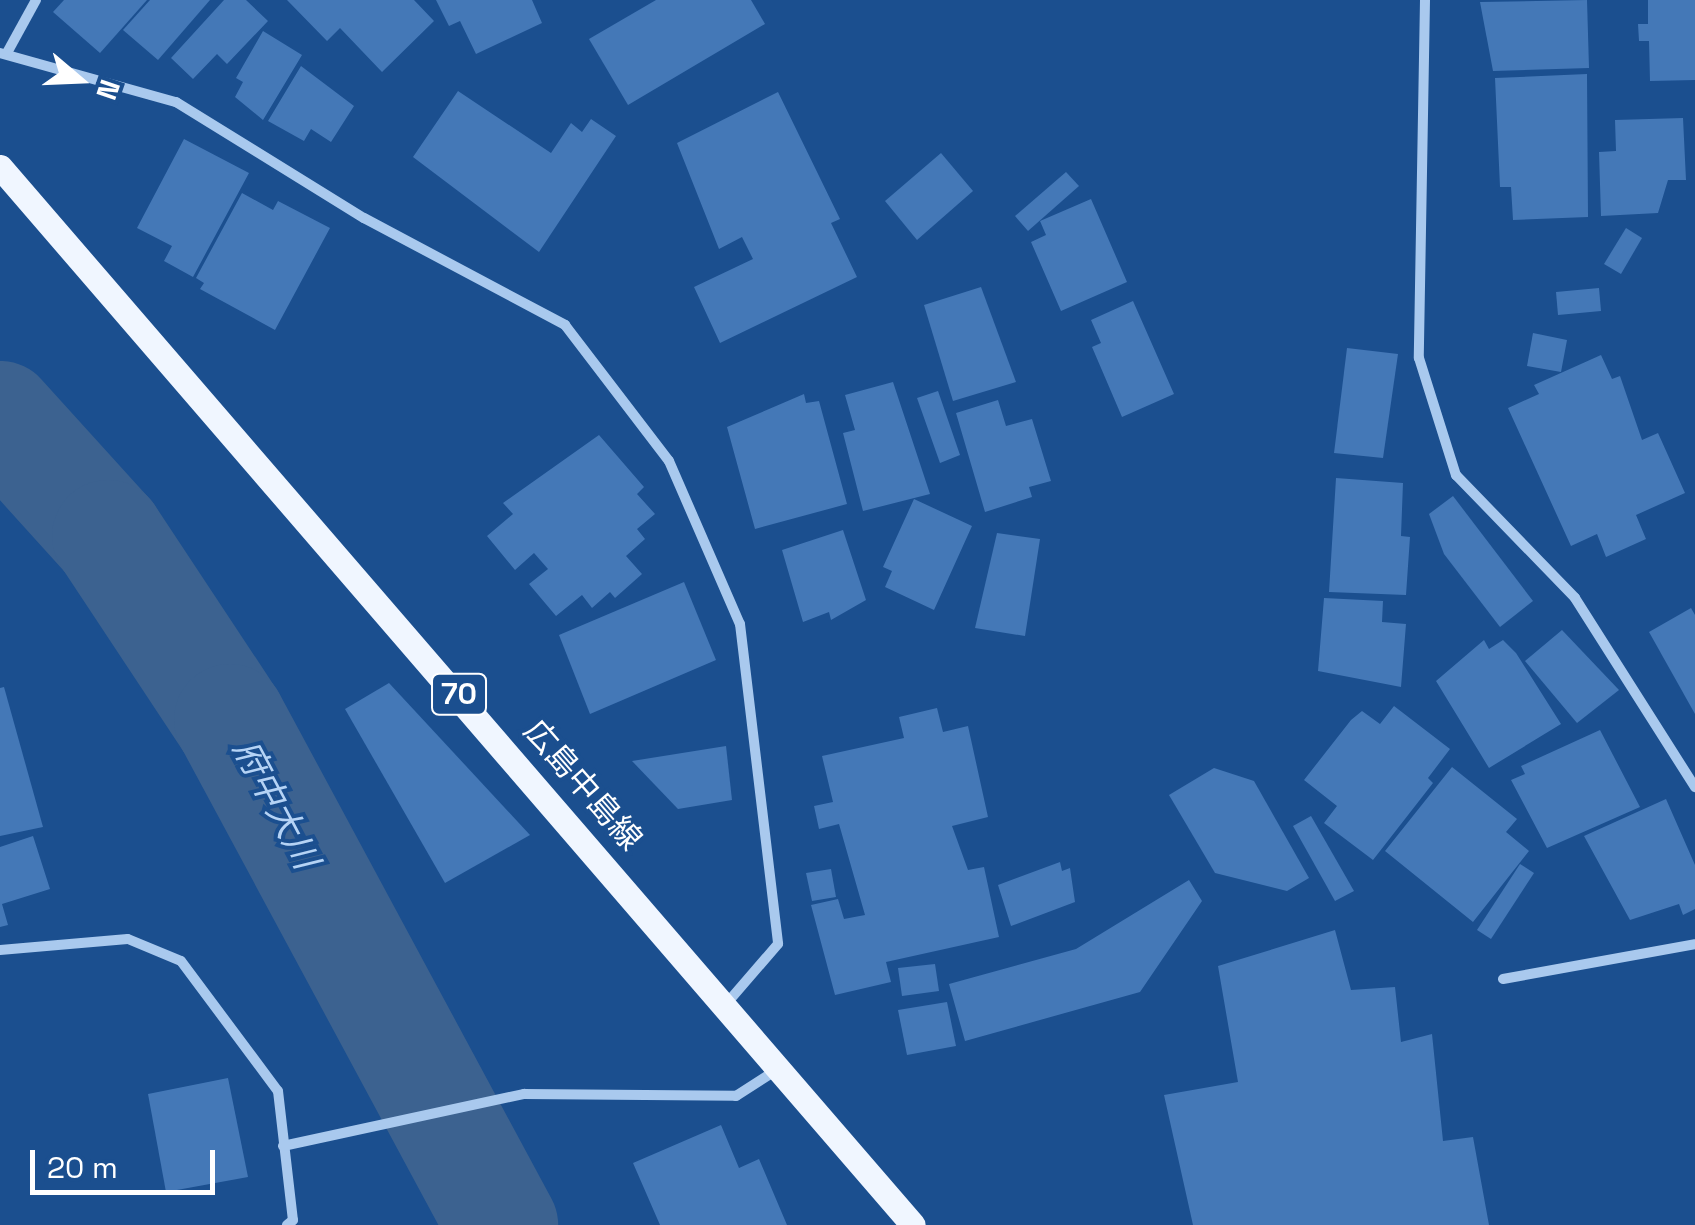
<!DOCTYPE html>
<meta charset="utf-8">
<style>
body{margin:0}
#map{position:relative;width:1695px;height:1225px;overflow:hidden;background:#1b4f8f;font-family:"Space Grotesk","Noto Sans JP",sans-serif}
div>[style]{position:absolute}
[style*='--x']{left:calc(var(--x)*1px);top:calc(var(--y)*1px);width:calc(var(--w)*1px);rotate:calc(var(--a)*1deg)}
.river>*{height:112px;margin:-56px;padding:0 56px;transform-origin:56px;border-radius:56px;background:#3c6290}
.building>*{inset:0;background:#4478b7}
.street>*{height:10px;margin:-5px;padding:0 5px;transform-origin:5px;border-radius:5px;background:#a9c9ee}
.primary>*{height:25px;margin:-12.5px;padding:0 12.5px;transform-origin:12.5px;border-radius:12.5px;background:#f0f6ff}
span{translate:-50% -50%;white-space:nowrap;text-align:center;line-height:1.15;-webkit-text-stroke:8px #1b4f8f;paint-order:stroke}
.shield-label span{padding:2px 8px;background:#1b4f8f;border:2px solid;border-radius:8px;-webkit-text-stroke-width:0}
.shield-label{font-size:30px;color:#fff;font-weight:700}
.street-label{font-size:32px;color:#fff}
.water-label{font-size:35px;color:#b5d3f5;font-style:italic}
.north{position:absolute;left:30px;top:30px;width:100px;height:100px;-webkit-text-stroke:8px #1b4f8f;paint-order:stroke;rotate:109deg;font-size:28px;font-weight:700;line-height:40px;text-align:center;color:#fff}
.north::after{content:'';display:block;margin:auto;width:35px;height:45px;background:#fff;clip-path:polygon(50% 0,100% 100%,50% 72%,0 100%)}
.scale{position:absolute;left:30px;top:1150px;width:185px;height:45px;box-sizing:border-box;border:5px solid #fff;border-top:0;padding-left:12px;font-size:30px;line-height:35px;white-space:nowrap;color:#fff;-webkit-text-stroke:8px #1b4f8f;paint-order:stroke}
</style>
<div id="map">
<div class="river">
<div style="--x:0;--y:417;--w:161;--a:47.8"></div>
<div style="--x:108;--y:536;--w:221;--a:56.5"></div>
<div style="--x:230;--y:720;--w:574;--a:61.69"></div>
</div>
<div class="building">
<div style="clip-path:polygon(64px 0,147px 0,100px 53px,53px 12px)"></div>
<div style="clip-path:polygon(150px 0,210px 0,158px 60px,123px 30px)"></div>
<div style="clip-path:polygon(224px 0,246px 0,268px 21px,227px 64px,217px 54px,193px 79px,171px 58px)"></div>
<div style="clip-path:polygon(287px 0,414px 0,434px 21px,382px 72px,340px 28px,327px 41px)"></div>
<div style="clip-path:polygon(436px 0,532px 0,542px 23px,476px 54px,460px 21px,449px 26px)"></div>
<div style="clip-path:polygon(656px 0,751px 0,765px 24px,628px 105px,589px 39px)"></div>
<div style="clip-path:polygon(1587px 0,1589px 68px,1493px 71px,1480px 2px)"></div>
<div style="clip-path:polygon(1648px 0,1695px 0,1695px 80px,1650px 81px,1649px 41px,1639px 41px,1638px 24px,1648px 24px)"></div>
<div style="clip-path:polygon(263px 31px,302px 55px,263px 120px,235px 97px,243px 82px,236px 78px)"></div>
<div style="clip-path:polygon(301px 66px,354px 106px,331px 142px,311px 129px,304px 141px,268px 121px)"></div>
<div style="clip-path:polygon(1587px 74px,1588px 217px,1513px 220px,1511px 187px,1500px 187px,1495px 78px)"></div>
<div style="clip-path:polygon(458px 91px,551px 153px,571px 123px,582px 132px,591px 119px,616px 136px,539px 252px,413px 157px)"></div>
<div style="clip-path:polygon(778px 92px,840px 219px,831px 223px,857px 277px,720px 343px,694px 287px,753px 259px,742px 237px,719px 249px,677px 143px)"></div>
<div style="clip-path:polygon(1683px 118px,1686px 180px,1668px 180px,1658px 213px,1601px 216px,1599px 152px,1616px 151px,1615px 120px)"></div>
<div style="clip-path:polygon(184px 139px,249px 173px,193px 277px,164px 261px,172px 246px,137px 228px)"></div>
<div style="clip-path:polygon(941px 153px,973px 191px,917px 240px,885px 201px)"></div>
<div style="clip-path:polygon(1066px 172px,1079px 186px,1028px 231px,1015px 216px)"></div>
<div style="clip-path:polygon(242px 193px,273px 210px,278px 201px,330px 228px,275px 330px,200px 289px,204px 283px,196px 278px)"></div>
<div style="clip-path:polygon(1091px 199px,1127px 282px,1061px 311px,1031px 242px,1046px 235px,1040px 221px)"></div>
<div style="clip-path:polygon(1626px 228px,1642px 238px,1621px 274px,1604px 264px)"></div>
<div style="clip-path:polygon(981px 287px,1016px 382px,953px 401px,924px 305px)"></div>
<div style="clip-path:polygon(1599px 288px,1601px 311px,1558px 315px,1556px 292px)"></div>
<div style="clip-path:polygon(1133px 301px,1174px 394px,1122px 417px,1092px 347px,1101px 343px,1091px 320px)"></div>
<div style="clip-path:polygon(1533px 333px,1567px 340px,1561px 372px,1527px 366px)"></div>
<div style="clip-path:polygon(1347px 348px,1398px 354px,1383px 458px,1334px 453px)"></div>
<div style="clip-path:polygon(1601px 355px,1612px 379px,1620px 376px,1642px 440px,1658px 433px,1685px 493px,1636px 515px,1646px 539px,1606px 557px,1597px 534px,1571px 546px,1508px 408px,1539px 394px,1534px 385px)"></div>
<div style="clip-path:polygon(893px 382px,930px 494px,863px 511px,843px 433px,855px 430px,845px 395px)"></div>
<div style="clip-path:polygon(938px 391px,960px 455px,940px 463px,917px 398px)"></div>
<div style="clip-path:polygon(804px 394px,806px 403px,819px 401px,847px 504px,755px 529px,727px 427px)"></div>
<div style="clip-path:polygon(998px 400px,1006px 426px,1032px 419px,1051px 481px,1029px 487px,1032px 497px,985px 512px,956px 413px)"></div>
<div style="clip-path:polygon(599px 435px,644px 487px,637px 494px,655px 514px,637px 529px,645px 539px,626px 556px,642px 574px,615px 598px,610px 592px,592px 608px,582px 595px,556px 616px,529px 584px,548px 569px,534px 553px,515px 570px,487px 536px,513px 514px,503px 503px)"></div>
<div style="clip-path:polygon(1336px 478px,1403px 483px,1401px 536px,1410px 537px,1406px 595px,1329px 592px)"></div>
<div style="clip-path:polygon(1453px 496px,1533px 601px,1500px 627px,1444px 554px,1429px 514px)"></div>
<div style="clip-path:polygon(914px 499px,972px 526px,934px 610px,885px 587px,892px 571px,883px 567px)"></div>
<div style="clip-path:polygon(843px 530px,866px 600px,831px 620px,829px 612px,803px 622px,782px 550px)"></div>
<div style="clip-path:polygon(997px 533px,1040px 539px,1025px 636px,975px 628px)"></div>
<div style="clip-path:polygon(684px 582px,716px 660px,590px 714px,559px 635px)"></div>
<div style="clip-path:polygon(1324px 598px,1383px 601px,1382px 622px,1406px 624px,1401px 687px,1318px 671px)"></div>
<div style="clip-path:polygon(1691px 608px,1695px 615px,1695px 714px,1649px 632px)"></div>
<div style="clip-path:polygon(1562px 630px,1619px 690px,1577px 723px,1525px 661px)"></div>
<div style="clip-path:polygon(1484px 640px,1489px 649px,1503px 640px,1516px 653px,1561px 724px,1489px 768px,1436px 681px)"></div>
<div style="clip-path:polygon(389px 683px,530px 835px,445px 883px,345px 709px)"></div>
<div style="clip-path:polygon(4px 687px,43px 827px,0 836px,0 688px)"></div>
<div style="clip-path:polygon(1394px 706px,1450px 749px,1428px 778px,1433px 783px,1373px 860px,1324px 823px,1337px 806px,1304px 780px,1351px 720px,1362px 711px,1380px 724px)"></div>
<div style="clip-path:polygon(937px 708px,943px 732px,968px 726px,988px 817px,952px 826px,968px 870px,984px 867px,999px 937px,886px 962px,891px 982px,835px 995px,811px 905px,838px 899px,844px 919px,865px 915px,839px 824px,819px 829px,814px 806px,833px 802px,822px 756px,904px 738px,899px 717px)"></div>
<div style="clip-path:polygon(1600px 730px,1640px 807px,1547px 848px,1511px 780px,1525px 774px,1521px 766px)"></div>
<div style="clip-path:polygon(726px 746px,732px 800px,678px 809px,632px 761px)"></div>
<div style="clip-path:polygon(1452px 767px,1517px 819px,1506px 832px,1529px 851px,1473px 922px,1385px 851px)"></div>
<div style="clip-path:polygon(1214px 768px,1254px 781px,1309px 878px,1287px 891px,1215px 873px,1169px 795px)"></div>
<div style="clip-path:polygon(1666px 799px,1695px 865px,1695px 909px,1683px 915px,1679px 904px,1630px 920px,1584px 836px)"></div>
<div style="clip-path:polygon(1311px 816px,1354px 891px,1335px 901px,1293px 826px)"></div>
<div style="clip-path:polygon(33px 836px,50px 889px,2px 904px,8px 925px,0 927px,0 847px)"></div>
<div style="clip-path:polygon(1060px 862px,1062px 871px,1070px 868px,1075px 902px,1011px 926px,998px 885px)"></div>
<div style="clip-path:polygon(1520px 864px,1534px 873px,1491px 939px,1477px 930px)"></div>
<div style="clip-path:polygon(831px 869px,836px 897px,812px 901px,806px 873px)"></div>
<div style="clip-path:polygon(1189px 880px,1202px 901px,1140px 992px,965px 1041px,949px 984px,1076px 949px)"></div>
<div style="clip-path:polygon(1335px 930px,1351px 990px,1395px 987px,1401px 1042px,1432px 1034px,1443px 1141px,1473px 1137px,1489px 1225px,1193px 1225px,1164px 1095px,1238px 1082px,1218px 966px)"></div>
<div style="clip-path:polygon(935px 964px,939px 991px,902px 996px,898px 968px)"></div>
<div style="clip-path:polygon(947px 1002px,956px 1046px,907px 1055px,898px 1010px)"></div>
<div style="clip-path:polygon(228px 1078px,248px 1177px,166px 1192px,148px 1094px)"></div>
<div style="clip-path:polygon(721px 1125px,739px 1168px,759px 1159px,787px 1225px,660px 1225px,633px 1163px)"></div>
</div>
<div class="street">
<div style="--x:1425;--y:0;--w:358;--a:91"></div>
<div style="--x:1419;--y:358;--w:123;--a:72.5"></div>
<div style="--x:1456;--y:475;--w:171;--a:45.9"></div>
<div style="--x:1575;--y:598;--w:224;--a:57.6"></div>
<div style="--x:8;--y:51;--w:58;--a:-61.2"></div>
<div style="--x:0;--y:53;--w:183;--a:15.6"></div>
<div style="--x:176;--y:102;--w:221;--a:31.7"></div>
<div style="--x:364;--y:218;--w:228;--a:28"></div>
<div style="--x:565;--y:325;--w:171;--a:52.6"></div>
<div style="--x:669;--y:461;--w:178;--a:66.5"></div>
<div style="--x:740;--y:624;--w:322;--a:83.2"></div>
<div style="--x:778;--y:944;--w:77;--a:130.8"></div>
<div style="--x:0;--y:950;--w:128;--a:-4.9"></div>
<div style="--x:128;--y:939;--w:57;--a:22.5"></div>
<div style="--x:181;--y:961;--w:162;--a:53.3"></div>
<div style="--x:278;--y:1091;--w:130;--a:83.4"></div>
<div style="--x:293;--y:1220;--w:8;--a:140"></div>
<div style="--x:1503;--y:979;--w:195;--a:-10.3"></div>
<div style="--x:283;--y:1146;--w:247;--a:-12.2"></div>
<div style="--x:524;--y:1094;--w:212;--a:0.5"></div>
<div style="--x:736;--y:1096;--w:50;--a:-32.7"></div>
</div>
<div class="primary">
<div style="--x:0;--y:167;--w:1397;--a:49.21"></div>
</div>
<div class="shield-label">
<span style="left:459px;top:694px">70</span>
</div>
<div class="street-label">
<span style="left:583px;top:785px;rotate:49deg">広島中島線</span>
</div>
<div class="water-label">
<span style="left:276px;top:804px;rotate:62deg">府中大川</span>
</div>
<div class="north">N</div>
<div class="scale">20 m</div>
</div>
